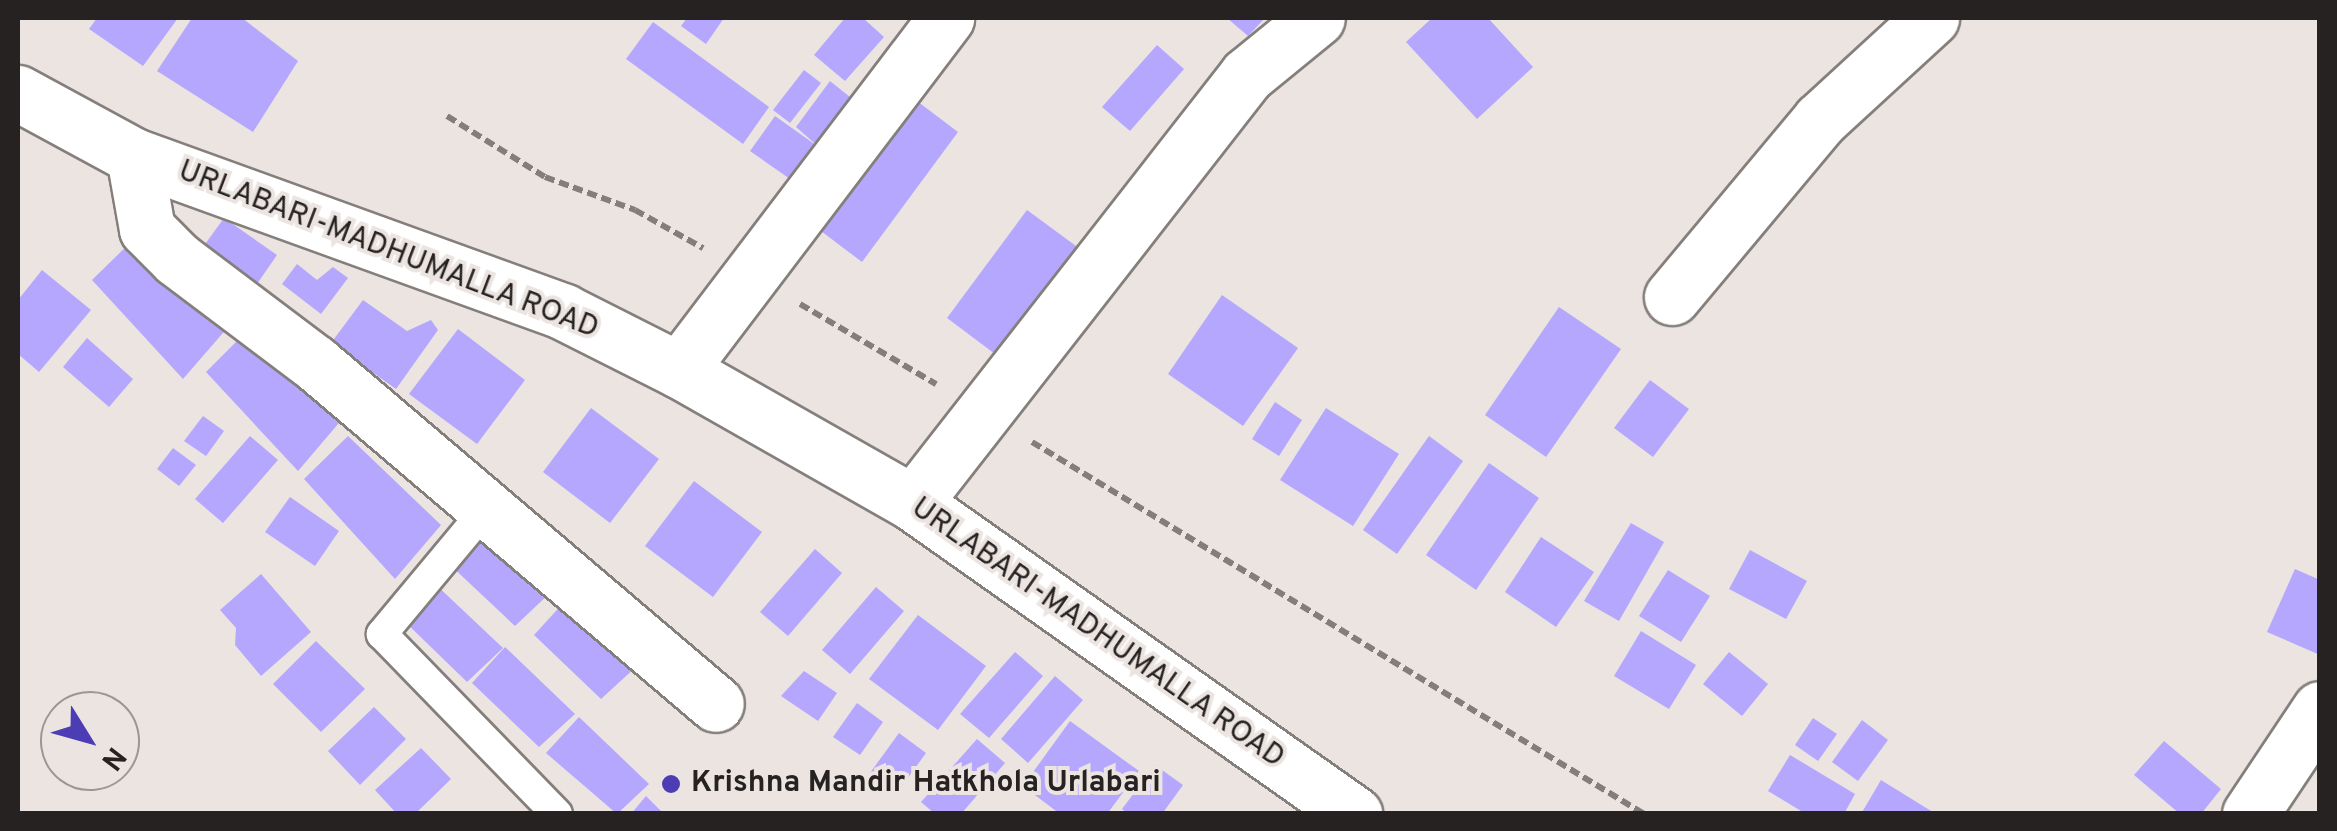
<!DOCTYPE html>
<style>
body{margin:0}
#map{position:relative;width:2337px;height:831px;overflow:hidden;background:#ebe4e1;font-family:Overpass,sans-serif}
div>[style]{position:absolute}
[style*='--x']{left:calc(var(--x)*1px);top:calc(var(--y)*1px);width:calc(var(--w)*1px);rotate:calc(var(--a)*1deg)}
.building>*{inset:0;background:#b5a7fd}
.path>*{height:6px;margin-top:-3px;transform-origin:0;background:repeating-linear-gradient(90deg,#837e7c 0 10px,transparent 0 15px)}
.roads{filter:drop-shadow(2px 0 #857f7c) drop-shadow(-2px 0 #857f7c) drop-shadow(0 2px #857f7c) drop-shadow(0 -2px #857f7c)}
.service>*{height:30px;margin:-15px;padding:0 15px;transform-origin:15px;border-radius:15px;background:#fff}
.minor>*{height:55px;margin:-27.5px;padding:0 27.5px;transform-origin:27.5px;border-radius:27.5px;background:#fff}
.secondary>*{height:55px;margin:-27.5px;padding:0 27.5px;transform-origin:27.5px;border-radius:27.5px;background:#fff}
.dots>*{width:28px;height:28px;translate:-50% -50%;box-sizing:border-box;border:5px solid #ebe4e1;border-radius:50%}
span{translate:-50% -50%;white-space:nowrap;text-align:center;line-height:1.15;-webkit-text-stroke:8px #ebe4e1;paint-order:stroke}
.street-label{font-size:30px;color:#252221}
.poi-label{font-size:30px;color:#252221;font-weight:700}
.left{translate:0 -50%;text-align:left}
.frame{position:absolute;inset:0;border:20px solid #252221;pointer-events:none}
.north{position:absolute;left:40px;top:691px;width:100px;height:100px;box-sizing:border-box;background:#ebe4e1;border:2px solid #9c9694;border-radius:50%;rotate:127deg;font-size:28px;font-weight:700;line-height:40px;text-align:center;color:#252221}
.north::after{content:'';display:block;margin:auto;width:35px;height:45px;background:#4d3db4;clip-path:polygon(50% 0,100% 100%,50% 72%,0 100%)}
</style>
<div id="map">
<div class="building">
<div style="clip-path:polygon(97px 18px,178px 18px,143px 66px,89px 29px)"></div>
<div style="clip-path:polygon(192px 18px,242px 18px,298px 61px,253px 132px,157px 71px)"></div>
<div style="clip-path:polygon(687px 18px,724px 18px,706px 44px,681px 26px)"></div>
<div style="clip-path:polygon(845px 18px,863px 18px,884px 37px,845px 81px,814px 55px)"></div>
<div style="clip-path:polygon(1227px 18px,1265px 18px,1248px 36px)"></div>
<div style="clip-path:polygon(1432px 18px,1488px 18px,1533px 67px,1477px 119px,1406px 42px)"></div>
<div style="clip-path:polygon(653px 22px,769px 107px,743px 144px,626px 59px)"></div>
<div style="clip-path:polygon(1157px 45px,1184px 69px,1130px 131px,1102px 107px)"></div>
<div style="clip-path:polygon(804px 70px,821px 83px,790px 123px,773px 110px)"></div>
<div style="clip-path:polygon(830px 81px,860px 105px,800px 186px,750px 151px,775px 116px,820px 148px,796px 127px)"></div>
<div style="clip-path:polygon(905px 92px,958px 132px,862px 262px,809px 222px)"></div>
<div style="clip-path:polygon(1027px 210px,1091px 257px,1011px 366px,947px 318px)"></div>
<div style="clip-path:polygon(224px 218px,277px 255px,257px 284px,203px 247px)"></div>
<div style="clip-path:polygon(137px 236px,229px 326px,183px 379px,92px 280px)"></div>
<div style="clip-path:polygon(297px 264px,317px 280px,333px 267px,348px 278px,321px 314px,282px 284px)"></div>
<div style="clip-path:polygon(42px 270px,91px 310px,39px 372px,18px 354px,18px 300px)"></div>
<div style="clip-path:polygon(1222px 295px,1298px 348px,1243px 426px,1168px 374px)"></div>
<div style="clip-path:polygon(363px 300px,407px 331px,431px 320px,438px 330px,396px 389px,331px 343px)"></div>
<div style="clip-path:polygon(1559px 307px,1621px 349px,1546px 457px,1485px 415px)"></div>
<div style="clip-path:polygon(250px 328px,344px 417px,298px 471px,206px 372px)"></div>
<div style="clip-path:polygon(458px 329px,525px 380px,477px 444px,409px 394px)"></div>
<div style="clip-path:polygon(87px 338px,133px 379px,109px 407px,63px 367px)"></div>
<div style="clip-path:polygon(1650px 380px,1689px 409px,1653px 457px,1614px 428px)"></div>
<div style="clip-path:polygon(1275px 402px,1302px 420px,1279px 456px,1252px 439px)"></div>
<div style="clip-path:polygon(591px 408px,659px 459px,610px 523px,543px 472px)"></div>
<div style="clip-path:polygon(1326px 408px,1399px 454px,1353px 526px,1280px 480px)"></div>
<div style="clip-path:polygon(203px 416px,224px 431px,206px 456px,184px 441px)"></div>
<div style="clip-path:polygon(250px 436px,278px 460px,223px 523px,195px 499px)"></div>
<div style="clip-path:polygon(348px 436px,441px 525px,395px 579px,304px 479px)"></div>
<div style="clip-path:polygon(1429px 436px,1463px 461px,1397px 554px,1363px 530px)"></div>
<div style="clip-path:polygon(173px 448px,196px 465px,179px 486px,157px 469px)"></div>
<div style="clip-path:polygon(1489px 463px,1539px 498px,1476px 590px,1426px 555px)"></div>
<div style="clip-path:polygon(694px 481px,762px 532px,713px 597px,645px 546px)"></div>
<div style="clip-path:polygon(290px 497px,339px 531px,315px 566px,265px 532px)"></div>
<div style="clip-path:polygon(1631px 523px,1664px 542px,1619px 621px,1584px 601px)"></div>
<div style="clip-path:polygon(480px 526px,550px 593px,515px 626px,447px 562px)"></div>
<div style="clip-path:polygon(1541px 537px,1594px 572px,1556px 627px,1505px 592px)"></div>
<div style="clip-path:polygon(815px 549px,842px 573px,788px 636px,760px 612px)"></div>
<div style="clip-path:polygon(1750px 550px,1807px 581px,1786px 619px,1729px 589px)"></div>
<div style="clip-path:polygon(2295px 569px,2320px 580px,2320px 655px,2267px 632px)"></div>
<div style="clip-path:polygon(1668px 570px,1710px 596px,1681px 642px,1639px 616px)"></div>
<div style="clip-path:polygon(261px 574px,311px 632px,261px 676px,235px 645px,236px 628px,220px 610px)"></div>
<div style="clip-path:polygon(433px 582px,503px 648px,467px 682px,400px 617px)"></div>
<div style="clip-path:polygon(876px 587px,904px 611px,850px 674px,822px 650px)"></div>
<div style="clip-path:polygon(566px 600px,637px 666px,601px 699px,534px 635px)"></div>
<div style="clip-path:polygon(918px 615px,986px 666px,938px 730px,869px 679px)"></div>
<div style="clip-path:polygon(1641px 631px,1696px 665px,1669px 709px,1614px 676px)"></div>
<div style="clip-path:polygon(316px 641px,365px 689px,321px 732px,273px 684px)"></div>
<div style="clip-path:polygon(505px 647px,575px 714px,539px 747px,472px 683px)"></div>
<div style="clip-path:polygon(1015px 652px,1043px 676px,989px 738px,960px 714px)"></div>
<div style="clip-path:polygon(1729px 652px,1768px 684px,1742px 716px,1703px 684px)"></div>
<div style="clip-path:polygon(804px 671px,837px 693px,818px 721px,781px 696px)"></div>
<div style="clip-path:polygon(1055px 676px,1083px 700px,1028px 763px,1001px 739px)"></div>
<div style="clip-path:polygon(857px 703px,883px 722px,860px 755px,833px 737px)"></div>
<div style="clip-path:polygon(374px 707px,406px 739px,360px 785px,328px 751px)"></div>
<div style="clip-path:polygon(579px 717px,649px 784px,617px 814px,546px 753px)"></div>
<div style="clip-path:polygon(1813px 718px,1837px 734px,1818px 761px,1795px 745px)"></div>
<div style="clip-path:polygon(1862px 720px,1888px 740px,1858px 781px,1832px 762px)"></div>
<div style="clip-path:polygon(1070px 721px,1139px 771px,1107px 814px,1060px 814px,1023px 786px)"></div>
<div style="clip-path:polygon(899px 733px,926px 753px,897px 793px,870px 773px)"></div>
<div style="clip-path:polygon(977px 739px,1005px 763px,961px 814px,935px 814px,921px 802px)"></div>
<div style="clip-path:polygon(2164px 741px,2221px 789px,2201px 814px,2180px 814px,2134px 775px)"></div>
<div style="clip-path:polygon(421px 748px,451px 779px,415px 814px,397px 814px,375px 790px)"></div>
<div style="clip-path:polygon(1790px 755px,1855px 794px,1844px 814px,1806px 814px,1768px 791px)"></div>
<div style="clip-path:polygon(1155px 765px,1183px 785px,1162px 814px,1128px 814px,1122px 809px)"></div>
<div style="clip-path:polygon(1881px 780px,1936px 814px,1861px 814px)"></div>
<div style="clip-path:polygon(646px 796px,664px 814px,631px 814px)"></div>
</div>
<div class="path">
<div style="--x:447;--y:116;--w:115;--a:31.9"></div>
<div style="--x:545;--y:177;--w:96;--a:20.1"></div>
<div style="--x:635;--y:210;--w:78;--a:29.2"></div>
<div style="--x:800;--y:304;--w:158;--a:30.5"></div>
<div style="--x:1032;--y:442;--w:716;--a:31.29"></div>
</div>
<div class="roads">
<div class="service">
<div style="--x:486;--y:509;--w:163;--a:129.8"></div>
<div style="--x:382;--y:634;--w:251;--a:45.8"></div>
</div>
<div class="minor">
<div style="--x:134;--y:156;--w:74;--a:79.9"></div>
<div style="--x:147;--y:229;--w:42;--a:45"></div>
<div style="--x:177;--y:259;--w:173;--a:37"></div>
<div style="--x:315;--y:363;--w:526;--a:40.38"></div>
<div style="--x:1672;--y:297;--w:231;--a:-50.1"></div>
<div style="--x:1820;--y:120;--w:151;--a:-42.6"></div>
<div style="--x:679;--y:370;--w:442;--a:-52.8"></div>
<div style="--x:913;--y:503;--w:543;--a:-52.03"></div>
<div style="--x:1247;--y:75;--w:90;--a:-39.2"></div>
<div style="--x:2250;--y:814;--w:126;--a:-56.3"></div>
</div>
<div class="secondary">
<div style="--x:18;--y:93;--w:132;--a:28.5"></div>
<div style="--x:134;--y:156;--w:457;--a:19.9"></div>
<div style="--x:564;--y:312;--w:129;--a:26.8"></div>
<div style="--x:679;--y:370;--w:269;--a:29.6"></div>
<div style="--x:913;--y:503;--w:540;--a:35.19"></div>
</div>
</div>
<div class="dots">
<div style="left:671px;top:784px;background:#4d3db4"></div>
</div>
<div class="street-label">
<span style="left:388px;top:251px;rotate:21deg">URLABARI-MADHUMALLA ROAD</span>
<span style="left:1097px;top:634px;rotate:35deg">URLABARI-MADHUMALLA ROAD</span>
</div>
<div class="poi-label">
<span class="left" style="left:691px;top:784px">Krishna Mandir Hatkhola Urlabari</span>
</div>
<div class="frame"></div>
<div class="north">N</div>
</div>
